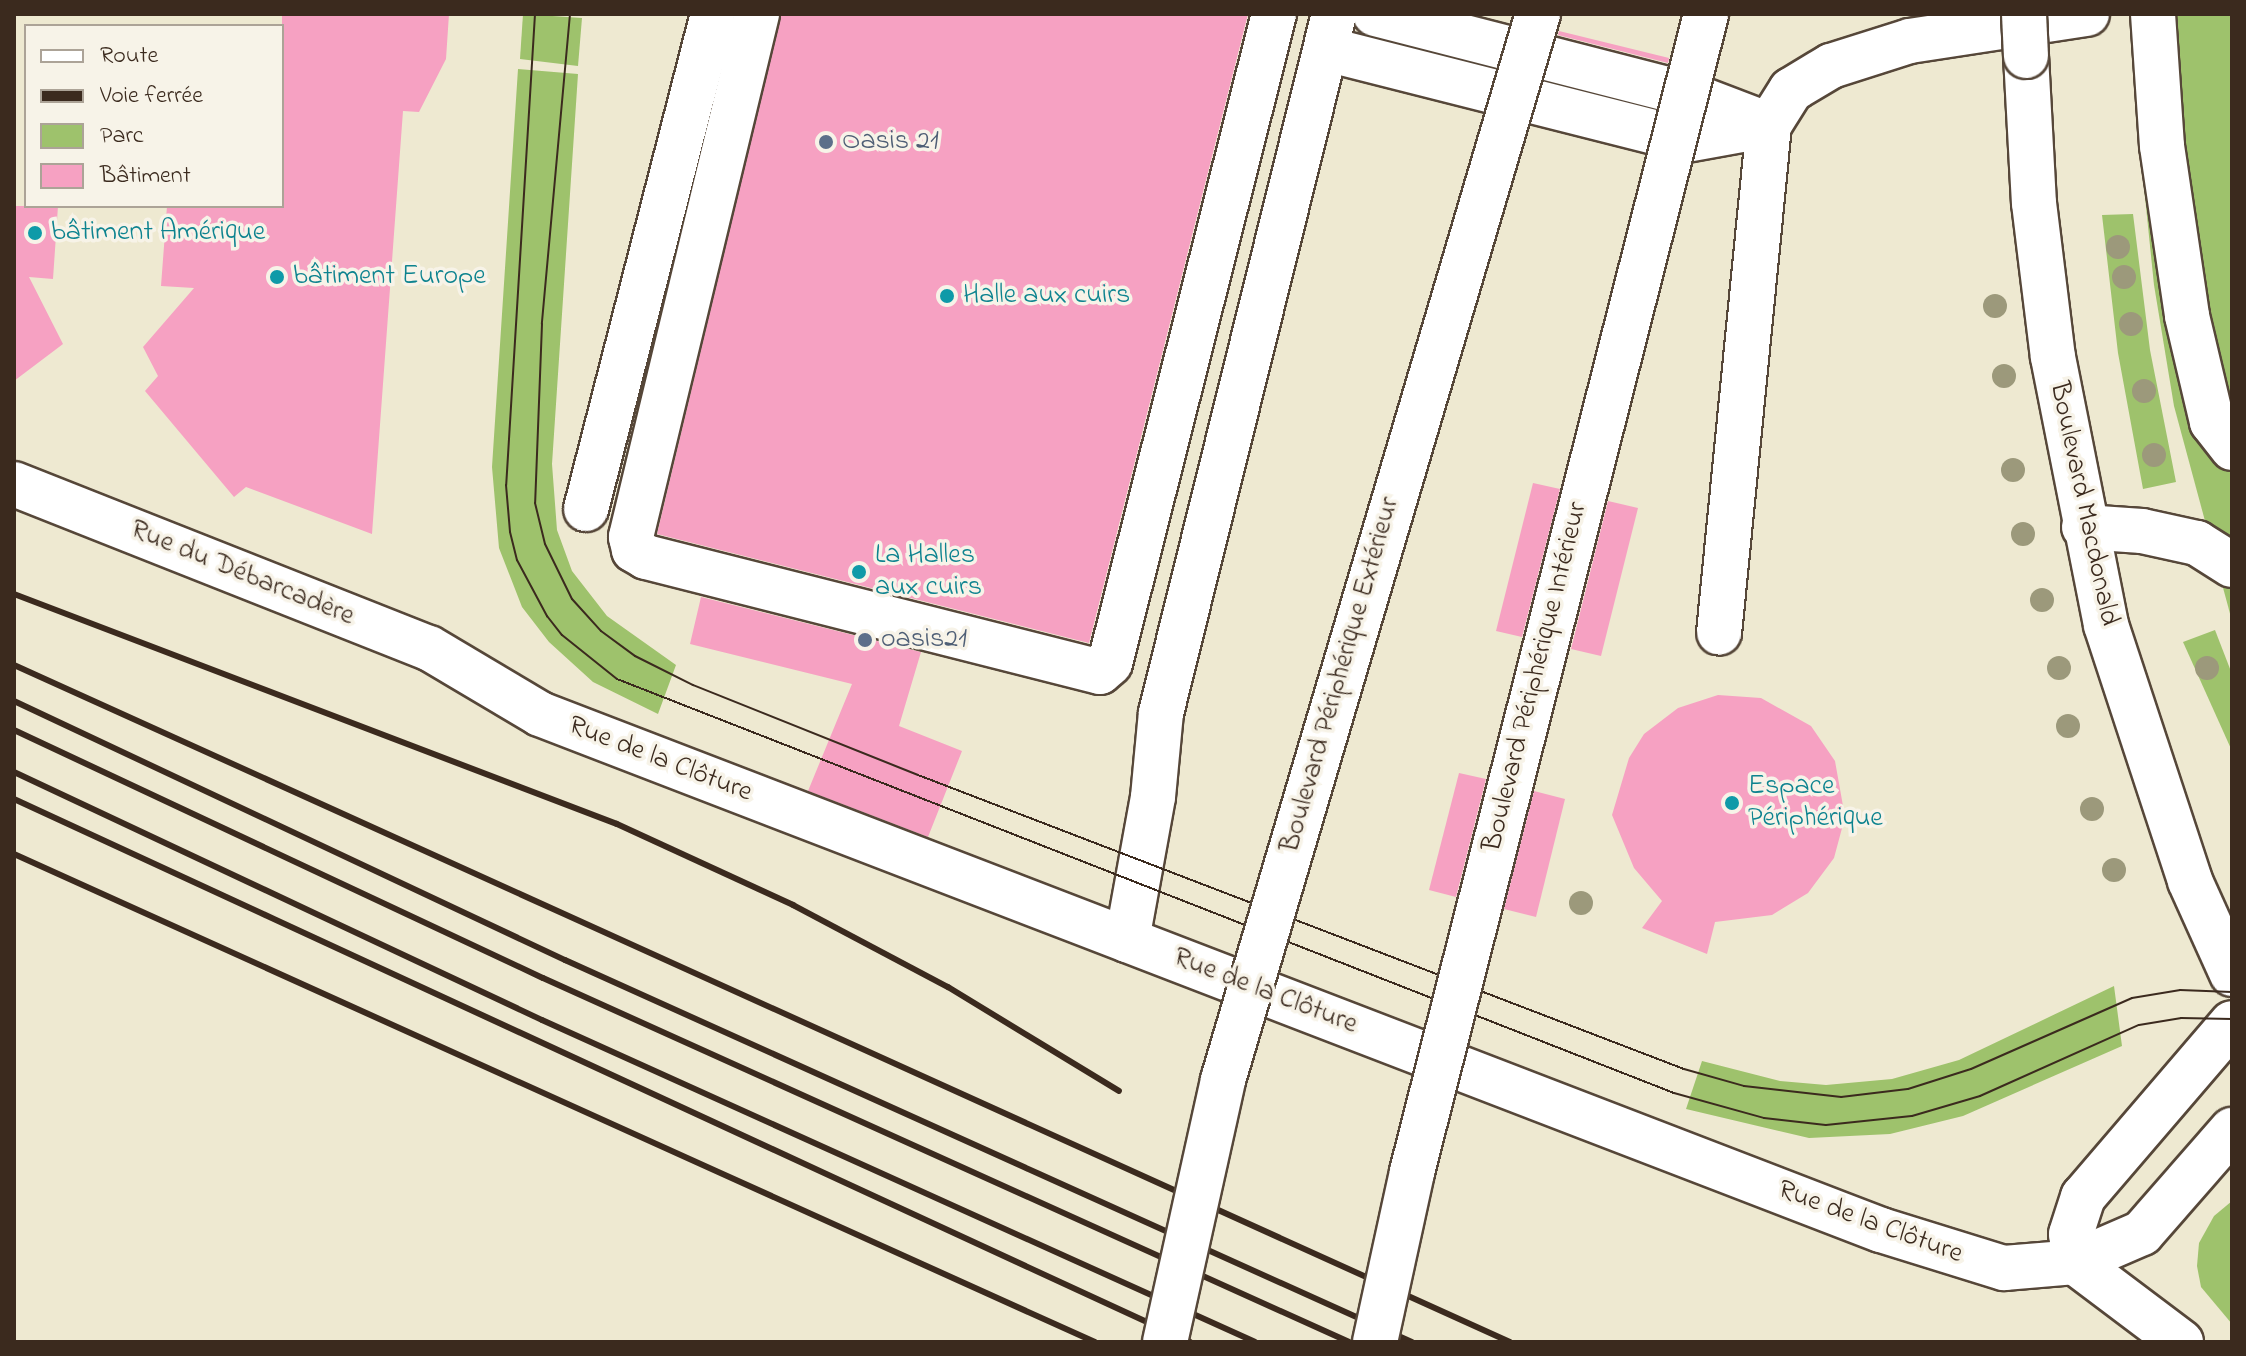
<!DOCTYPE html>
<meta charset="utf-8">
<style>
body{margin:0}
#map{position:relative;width:2246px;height:1356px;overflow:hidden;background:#eee9d1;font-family:"Indie Flower",sans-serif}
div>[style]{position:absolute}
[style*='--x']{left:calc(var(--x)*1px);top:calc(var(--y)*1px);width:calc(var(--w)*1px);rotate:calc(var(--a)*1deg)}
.green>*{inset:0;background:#9ec26c}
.building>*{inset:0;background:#f6a1c2}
.roads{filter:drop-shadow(2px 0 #564739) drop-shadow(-2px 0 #564739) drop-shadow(0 2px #564739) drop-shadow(0 -2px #564739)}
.minor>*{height:44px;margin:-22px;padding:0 22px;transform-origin:22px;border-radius:22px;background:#fff}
.major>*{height:44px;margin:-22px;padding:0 22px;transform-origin:22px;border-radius:22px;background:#fff}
.tram>*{height:2px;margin:-1px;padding:0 1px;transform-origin:1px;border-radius:1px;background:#3b2a1e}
.rail>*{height:6px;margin:-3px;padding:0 3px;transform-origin:3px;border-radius:3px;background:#3b2a1e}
.bridges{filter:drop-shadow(2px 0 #564739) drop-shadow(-2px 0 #564739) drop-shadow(0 2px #564739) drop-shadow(0 -2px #564739)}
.major-bridge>*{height:44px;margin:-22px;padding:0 22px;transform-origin:22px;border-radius:22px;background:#fff}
.highway-bridge>*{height:44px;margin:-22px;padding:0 22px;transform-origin:22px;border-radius:22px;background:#fff}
.trees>*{width:24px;height:24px;margin:-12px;border-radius:50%;background:#9c997b}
.dots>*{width:22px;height:22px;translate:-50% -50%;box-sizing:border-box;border:4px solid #f7f3e8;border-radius:50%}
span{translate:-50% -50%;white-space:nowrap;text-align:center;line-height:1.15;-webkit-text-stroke:7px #f7f3e8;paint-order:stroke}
.service-label{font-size:28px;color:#4e5e75}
.left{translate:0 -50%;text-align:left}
.culture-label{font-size:28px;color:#0d838f}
.street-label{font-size:28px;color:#3b2a1e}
.frame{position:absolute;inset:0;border:16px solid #3b2a1e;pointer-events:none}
.legend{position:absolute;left:24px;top:24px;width:260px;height:184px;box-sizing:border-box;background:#f7f3e8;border:2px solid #aca397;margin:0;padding:10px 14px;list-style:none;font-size:24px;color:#3b2a1e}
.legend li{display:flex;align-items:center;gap:16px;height:40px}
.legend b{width:40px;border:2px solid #aca397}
</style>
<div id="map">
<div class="green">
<div style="clip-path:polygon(523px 14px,582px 18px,578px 66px,520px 59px)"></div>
<div style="clip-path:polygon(2172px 14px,2232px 14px,2232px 621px,2174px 406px,2154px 285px,2140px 148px)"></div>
<div style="clip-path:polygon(518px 69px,578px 74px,552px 464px,557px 530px,572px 571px,607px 616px,676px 665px,658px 714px,593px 682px,549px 642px,522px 607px,499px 548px,492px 467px)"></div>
<div style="clip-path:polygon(2133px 214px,2150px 350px,2176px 482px,2143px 489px,2118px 353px,2102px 215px)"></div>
<div style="clip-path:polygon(2215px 630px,2232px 674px,2232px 751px,2183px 642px)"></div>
<div style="clip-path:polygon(2114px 986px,2122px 1046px,1963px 1116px,1890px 1134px,1809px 1138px,1686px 1109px,1702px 1061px,1780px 1081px,1826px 1085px,1892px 1079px,1959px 1060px)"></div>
<div style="clip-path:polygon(2232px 1201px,2232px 1324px,2201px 1287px,2197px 1266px,2199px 1243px,2214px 1216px)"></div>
</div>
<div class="building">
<div style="clip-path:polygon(282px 14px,449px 14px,446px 59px,419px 112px,403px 111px,372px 534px,246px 487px,234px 497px,145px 391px,158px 376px,143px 347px,194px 288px,161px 286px,167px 206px,282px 206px)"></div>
<div style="clip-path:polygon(781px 14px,1248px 14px,1089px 643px,657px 534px)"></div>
<div style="clip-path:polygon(1559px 31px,1669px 58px,1668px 63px,1558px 35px)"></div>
<div style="clip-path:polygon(14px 206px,58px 206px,53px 279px,29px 277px,63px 344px,14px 381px)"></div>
<div style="clip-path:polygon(1533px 483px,1560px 489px,1522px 637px,1496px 631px)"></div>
<div style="clip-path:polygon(1608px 501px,1638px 508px,1601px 656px,1571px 649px)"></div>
<div style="clip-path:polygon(701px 597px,921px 652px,899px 726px,962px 751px,928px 837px,808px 791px,852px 684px,690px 644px)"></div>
<div style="clip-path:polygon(1718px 695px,1761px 698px,1811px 726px,1835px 761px,1845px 817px,1834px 858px,1808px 893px,1772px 915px,1715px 922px,1707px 954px,1642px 928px,1662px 901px,1634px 868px,1612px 815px,1629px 758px,1644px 734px,1678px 708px)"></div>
<div style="clip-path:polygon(1459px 773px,1486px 779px,1456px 897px,1429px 890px)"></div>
<div style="clip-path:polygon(1534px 791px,1565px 799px,1536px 917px,1504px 909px)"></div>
</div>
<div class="roads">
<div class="minor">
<div style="--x:757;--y:14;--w:538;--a:103.55"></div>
<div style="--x:631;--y:537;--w:13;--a:77"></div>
<div style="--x:634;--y:550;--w:14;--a:30"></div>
<div style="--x:646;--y:557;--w:468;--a:14.2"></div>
<div style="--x:1100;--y:672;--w:13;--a:-42"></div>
<div style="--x:1110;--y:663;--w:669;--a:-75.82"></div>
<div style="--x:1375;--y:14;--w:325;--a:14.4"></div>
<div style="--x:1690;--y:95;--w:85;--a:20.8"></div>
<div style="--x:1769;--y:125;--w:510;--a:95.62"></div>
<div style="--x:2153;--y:14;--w:132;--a:86.1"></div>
<div style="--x:2162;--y:146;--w:172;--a:81.6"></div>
<div style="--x:2187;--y:316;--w:109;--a:76.7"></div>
<div style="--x:2212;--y:422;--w:33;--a:52"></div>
<div style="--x:1326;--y:49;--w:371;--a:14.2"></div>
<div style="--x:1686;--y:140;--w:84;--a:-10.2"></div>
<div style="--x:1769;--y:125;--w:41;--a:-57.8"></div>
<div style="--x:1791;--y:90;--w:47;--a:-31"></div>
<div style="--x:1831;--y:66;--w:83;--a:-17.6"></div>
<div style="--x:1910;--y:41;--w:179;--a:-8.7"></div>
<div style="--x:14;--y:484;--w:446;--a:21.6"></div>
<div style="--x:429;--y:648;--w:129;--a:30.7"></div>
<div style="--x:540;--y:714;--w:1437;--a:21.05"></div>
<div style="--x:1881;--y:1230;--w:129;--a:17.2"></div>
<div style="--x:2004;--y:1268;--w:71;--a:-4.8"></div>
<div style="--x:586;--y:509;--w:511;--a:-75.61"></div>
<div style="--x:2084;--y:527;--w:58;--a:3.9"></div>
<div style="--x:2142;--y:531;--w:56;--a:12.3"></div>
<div style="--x:2197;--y:543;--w:41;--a:32.2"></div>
<div style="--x:1127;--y:940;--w:145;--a:-79.7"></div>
<div style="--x:1153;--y:797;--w:84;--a:-84.6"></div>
<div style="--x:1161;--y:713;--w:720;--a:-76.1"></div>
</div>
<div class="major">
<div style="--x:2026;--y:56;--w:147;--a:86.9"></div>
<div style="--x:2034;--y:203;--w:155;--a:83"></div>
<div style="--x:2053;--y:357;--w:273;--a:78.8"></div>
<div style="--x:2106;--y:625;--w:269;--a:71.8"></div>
<div style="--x:2190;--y:881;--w:102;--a:65.7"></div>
<div style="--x:2075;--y:1262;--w:73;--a:-23.4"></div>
<div style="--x:2142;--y:1233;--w:137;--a:-48.9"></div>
<div style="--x:2181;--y:1342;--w:133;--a:-143"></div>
<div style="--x:2075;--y:1262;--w:28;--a:-98"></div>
<div style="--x:2071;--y:1234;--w:39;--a:-72"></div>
<div style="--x:2083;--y:1197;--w:229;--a:-49.4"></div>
</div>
</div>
<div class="tram">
<div style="--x:535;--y:14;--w:472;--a:93.5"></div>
<div style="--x:506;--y:485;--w:47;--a:85.1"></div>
<div style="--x:510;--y:532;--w:29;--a:76"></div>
<div style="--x:517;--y:560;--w:64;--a:61.8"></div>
<div style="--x:547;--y:616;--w:24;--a:52"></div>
<div style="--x:562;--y:635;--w:70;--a:38.7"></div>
<div style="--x:617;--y:679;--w:1135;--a:21.39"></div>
<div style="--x:1674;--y:1093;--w:93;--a:15.5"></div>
<div style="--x:1764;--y:1118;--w:62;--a:6.4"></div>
<div style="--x:1826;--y:1125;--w:86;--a:-6"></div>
<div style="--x:1912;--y:1116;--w:71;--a:-16.4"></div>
<div style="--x:1980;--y:1096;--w:174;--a:-24.1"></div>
<div style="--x:2139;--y:1025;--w:43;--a:-9.5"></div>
<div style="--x:2181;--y:1018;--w:51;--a:1.1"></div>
<div style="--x:570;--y:14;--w:311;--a:95.2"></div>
<div style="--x:542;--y:324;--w:179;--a:92.2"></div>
<div style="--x:535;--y:503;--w:42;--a:76.3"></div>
<div style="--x:545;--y:544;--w:61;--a:63.9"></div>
<div style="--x:572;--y:599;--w:43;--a:47.8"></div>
<div style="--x:601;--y:631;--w:42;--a:36.3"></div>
<div style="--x:635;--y:656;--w:65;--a:26.6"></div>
<div style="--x:693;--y:685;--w:242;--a:21.8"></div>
<div style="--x:918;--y:775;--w:820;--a:21"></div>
<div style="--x:1684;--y:1069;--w:62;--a:15.8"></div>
<div style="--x:1744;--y:1086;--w:98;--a:6.5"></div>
<div style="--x:1841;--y:1097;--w:67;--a:-6.8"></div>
<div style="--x:1908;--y:1089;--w:66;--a:-17.6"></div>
<div style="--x:1971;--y:1069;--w:176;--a:-23.8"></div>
<div style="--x:2132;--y:998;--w:49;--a:-9.5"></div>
<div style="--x:2180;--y:990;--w:52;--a:2.2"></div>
</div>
<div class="rail">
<div style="--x:14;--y:594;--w:645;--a:20.88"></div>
<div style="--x:617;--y:824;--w:194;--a:24.7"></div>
<div style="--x:793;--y:905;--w:175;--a:27.9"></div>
<div style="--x:948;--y:987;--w:200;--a:31.3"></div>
<div style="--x:14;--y:665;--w:1642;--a:24.35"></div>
<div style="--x:14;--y:701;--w:609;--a:25.18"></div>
<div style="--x:565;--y:960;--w:929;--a:24.28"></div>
<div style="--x:14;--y:730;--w:584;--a:25.12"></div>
<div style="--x:543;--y:978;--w:884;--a:24.3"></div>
<div style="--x:14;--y:772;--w:583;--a:25.16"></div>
<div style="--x:542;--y:1020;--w:782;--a:24.3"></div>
<div style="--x:14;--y:799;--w:1295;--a:24.78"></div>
<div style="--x:14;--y:854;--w:1186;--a:24.3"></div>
</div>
<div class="bridges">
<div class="major-bridge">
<div style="--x:2024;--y:14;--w:42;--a:87.3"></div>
</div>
<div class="highway-bridge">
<div style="--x:1165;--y:1342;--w:268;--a:-77.5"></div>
<div style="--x:1223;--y:1080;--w:1112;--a:-73.54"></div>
<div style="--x:1375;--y:1342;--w:174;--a:-77.7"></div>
<div style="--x:1412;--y:1172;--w:1195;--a:-75.75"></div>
</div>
</div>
<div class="trees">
<div style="left:2118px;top:247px"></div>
<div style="left:2124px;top:277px"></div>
<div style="left:1995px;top:306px"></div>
<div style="left:2131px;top:324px"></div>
<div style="left:2004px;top:376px"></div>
<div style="left:2144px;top:391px"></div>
<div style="left:2154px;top:455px"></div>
<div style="left:2013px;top:470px"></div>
<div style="left:2023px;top:534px"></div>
<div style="left:2042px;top:600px"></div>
<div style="left:2059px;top:668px"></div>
<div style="left:2207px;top:668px"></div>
<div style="left:2068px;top:726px"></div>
<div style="left:2092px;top:809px"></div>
<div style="left:2114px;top:870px"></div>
<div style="left:1581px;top:903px"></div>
</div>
<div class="dots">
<div style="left:826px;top:142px;background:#5c6f8a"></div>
<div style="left:35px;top:233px;background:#0f9aa8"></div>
<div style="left:277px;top:277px;background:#0f9aa8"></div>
<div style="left:947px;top:296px;background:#0f9aa8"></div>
<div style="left:859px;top:572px;background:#0f9aa8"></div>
<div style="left:865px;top:640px;background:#5c6f8a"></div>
<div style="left:1732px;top:803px;background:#0f9aa8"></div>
</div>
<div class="service-label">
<span class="left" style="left:842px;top:142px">Oasis 21</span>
<span class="left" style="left:881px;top:640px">oasis21</span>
</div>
<div class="culture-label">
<span class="left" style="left:51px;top:233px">bâtiment Amérique</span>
<span class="left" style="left:293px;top:277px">bâtiment Europe</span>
<span class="left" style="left:963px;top:296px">Halle aux cuirs</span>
<span class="left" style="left:875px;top:572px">La Halles<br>aux cuirs</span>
<span class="left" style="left:1748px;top:803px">Espace<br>Périphérique</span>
</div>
<div class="street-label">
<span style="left:2083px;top:504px;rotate:78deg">Boulevard Macdonald</span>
<span style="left:242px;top:574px;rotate:22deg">Rue du Débarcadère</span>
<span style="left:1341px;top:675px;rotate:-74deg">Boulevard Périphérique Extérieur</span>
<span style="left:1536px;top:677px;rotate:-76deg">Boulevard Périphérique Intérieur</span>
<span style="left:660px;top:760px;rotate:21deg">Rue de la Clôture</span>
<span style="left:1265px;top:992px;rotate:21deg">Rue de la Clôture</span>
<span style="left:1870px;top:1223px;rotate:20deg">Rue de la Clôture</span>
</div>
<div class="frame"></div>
<ul class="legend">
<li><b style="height:10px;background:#fff"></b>Route</li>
<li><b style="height:10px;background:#3b2a1e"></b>Voie ferrée</li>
<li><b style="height:22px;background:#9ec26c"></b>Parc</li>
<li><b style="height:22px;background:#f6a1c2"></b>Bâtiment</li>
</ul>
</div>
